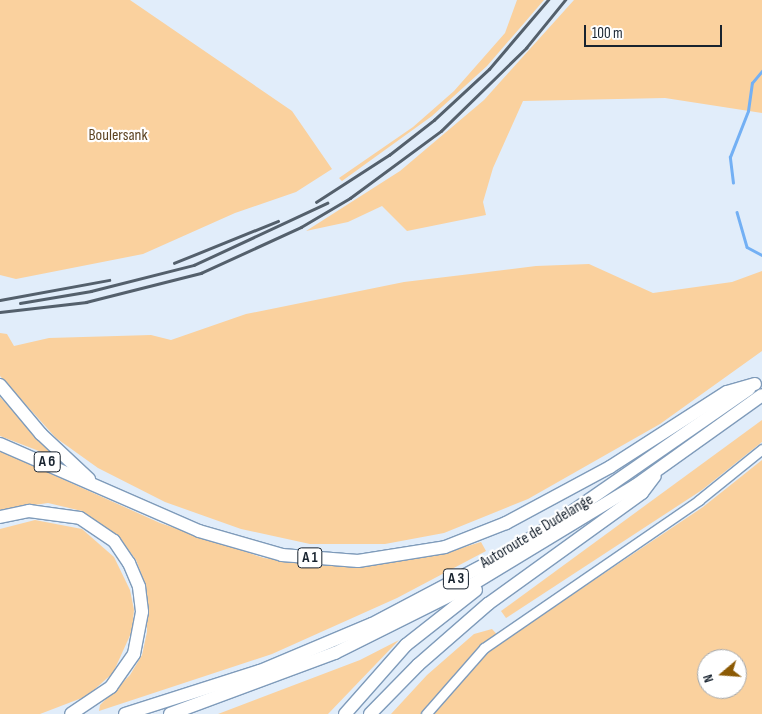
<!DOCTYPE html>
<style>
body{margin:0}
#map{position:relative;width:762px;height:714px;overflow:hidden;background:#e1edfa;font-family:"Sofia Sans Condensed",sans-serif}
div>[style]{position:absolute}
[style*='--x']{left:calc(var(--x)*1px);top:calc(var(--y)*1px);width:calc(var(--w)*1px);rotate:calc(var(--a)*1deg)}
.green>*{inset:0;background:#fad19e}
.stream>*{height:2.5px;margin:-1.25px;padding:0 1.25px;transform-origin:1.25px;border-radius:1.25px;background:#73b0f4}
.roads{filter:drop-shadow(1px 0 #7f9bba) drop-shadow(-1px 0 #7f9bba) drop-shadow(0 1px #7f9bba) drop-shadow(0 -1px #7f9bba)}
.minor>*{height:9px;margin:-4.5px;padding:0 4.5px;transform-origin:4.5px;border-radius:4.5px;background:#fff}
.highway>*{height:12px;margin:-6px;padding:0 6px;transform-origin:6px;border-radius:6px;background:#fff}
.rail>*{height:2.5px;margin:-1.25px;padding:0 1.25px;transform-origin:1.25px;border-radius:1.25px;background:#54606c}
span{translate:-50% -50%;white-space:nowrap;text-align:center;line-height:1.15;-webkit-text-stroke:4.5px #fff;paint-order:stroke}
.shield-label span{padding:1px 4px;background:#fff;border:1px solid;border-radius:4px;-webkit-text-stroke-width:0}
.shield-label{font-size:15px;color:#18232f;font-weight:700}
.park-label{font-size:16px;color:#5d4423}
.street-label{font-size:16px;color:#18232f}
.north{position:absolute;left:697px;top:649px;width:50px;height:50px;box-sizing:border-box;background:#fff;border:1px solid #a3a7ac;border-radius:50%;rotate:252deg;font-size:14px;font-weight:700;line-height:20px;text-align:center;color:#18232f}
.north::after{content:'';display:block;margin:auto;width:18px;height:22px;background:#8c5a04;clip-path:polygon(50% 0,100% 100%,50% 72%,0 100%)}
.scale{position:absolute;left:584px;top:25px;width:138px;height:22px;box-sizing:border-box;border:2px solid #18232f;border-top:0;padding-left:6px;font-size:15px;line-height:18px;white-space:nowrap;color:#18232f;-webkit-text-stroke:4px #fff;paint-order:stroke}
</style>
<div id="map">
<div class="green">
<div style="clip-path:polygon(0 0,130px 0,292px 111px,332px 169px,296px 192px,235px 213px,143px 254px,16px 279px,0 275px)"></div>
<div style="clip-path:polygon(517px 0,544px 0,487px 66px,432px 116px,342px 181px,339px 178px,413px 127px,454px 91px,505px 33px)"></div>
<div style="clip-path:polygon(574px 0,762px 0,762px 113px,665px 98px,523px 101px,493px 168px,483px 202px,486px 215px,407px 231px,382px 206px,348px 222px,306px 231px,400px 171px,484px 100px)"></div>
<div style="clip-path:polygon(589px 264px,653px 293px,732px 282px,762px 271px,762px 351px,660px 424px,528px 499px,444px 533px,385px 544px,310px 544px,241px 529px,165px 502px,98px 468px,56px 438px,0 376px,0 333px,7px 334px,14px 346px,49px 338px,151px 335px,171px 340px,246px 314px,404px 282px,536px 266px)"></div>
<div style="clip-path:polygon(0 397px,53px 454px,52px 456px,0 436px)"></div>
<div style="clip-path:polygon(762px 420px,762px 442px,702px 490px,506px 618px,501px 611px)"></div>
<div style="clip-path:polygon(0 451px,160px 523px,264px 558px,358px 567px,438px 555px,481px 542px,486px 551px,397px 598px,272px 654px,99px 711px,100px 705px,130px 675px,142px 655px,147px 632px,146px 586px,136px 560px,120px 538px,82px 511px,48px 503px,0 510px)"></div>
<div style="clip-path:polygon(evenodd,762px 460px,762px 714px,391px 714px,427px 675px,474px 634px,492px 629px,503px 641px,703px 507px,762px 460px,707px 659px,737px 659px,737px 689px,707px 689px,707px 659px)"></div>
<div style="clip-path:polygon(35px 520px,82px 529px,114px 557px,130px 590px,134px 610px,132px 631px,113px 673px,87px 696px,40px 714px,0 714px,0 529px)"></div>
<div style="clip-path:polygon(399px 640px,328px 714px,218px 714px,360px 660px)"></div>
</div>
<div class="stream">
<div style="--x:733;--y:183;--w:26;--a:-97"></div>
<div style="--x:730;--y:157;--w:49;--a:-68.6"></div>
<div style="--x:748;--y:111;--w:28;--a:-82"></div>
<div style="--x:752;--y:83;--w:16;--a:-50"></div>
<div style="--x:737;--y:212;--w:36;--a:74"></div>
<div style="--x:747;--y:247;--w:17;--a:28"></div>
</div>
<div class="roads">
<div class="minor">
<div style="--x:426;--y:714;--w:88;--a:-48.7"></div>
<div style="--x:484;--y:648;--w:261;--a:-34.5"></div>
<div style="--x:699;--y:500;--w:81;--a:-39"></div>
</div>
<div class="highway">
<div style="--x:0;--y:385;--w:64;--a:50.1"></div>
<div style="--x:41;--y:434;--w:66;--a:43.2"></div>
<div style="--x:0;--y:444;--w:217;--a:23.6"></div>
<div style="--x:199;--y:531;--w:86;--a:16.1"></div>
<div style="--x:282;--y:555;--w:76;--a:4.5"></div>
<div style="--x:358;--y:561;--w:88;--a:-9.1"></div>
<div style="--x:445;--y:547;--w:66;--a:-21.5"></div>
<div style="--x:506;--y:523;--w:118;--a:-28.3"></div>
<div style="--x:610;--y:467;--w:139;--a:-32.7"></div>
<div style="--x:727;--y:392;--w:29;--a:-16"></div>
<div style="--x:0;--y:517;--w:30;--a:-12"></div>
<div style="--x:29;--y:511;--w:51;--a:7.8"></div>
<div style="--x:80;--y:518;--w:41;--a:34.1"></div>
<div style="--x:114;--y:541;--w:27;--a:56"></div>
<div style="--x:129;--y:563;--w:26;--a:67"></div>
<div style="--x:139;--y:587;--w:25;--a:83"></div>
<div style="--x:142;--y:612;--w:43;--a:100.8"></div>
<div style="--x:134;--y:654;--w:40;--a:124.9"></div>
<div style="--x:111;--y:687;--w:48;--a:146"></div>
<div style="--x:125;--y:714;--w:142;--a:-17.7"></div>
<div style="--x:260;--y:671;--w:121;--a:-22.8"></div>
<div style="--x:372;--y:624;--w:150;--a:-27.8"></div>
<div style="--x:505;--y:554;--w:65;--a:-31.7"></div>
<div style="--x:560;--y:520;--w:230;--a:-34.7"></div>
<div style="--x:170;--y:714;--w:176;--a:-20.3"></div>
<div style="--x:335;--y:653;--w:154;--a:-26.6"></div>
<div style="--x:473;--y:584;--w:189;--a:-31.2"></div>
<div style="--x:635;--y:486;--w:156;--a:-35.6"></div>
<div style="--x:345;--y:714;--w:92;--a:-48.5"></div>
<div style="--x:406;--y:645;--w:89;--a:-38.2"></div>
<div style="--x:370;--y:714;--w:69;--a:-45.6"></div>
<div style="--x:418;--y:665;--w:93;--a:-41.1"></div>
<div style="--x:488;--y:604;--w:190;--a:-35.8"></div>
<div style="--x:642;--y:493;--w:21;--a:-53"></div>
</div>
</div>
<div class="rail">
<div style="--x:316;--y:202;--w:87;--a:-32.8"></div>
<div style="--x:389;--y:155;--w:57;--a:-37.9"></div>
<div style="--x:434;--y:120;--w:75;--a:-42.8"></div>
<div style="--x:489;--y:69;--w:91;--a:-49.5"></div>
<div style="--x:174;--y:263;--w:112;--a:-22"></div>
<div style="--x:0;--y:300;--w:111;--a:-10.4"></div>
<div style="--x:20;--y:303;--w:72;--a:-9.6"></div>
<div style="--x:91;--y:291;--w:106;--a:-14.2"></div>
<div style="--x:194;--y:265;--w:147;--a:-25"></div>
<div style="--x:0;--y:312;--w:87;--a:-6.6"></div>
<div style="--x:86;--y:302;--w:119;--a:-14.2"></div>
<div style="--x:201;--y:273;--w:110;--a:-24.7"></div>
<div style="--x:301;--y:227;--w:57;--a:-30.6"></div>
<div style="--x:350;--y:198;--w:113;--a:-36.4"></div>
<div style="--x:441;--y:131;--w:119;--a:-44.3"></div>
<div style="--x:526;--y:48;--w:62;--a:-50.9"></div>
</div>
<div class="shield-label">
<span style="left:47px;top:462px">A 6</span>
<span style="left:310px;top:558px">A 1</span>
<span style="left:456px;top:579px">A 3</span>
</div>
<div class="park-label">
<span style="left:118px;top:136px">Boulersank</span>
</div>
<div class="street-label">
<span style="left:537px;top:532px;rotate:-31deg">Autoroute de Dudelange</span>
</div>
<div class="north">N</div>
<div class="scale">100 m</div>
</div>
